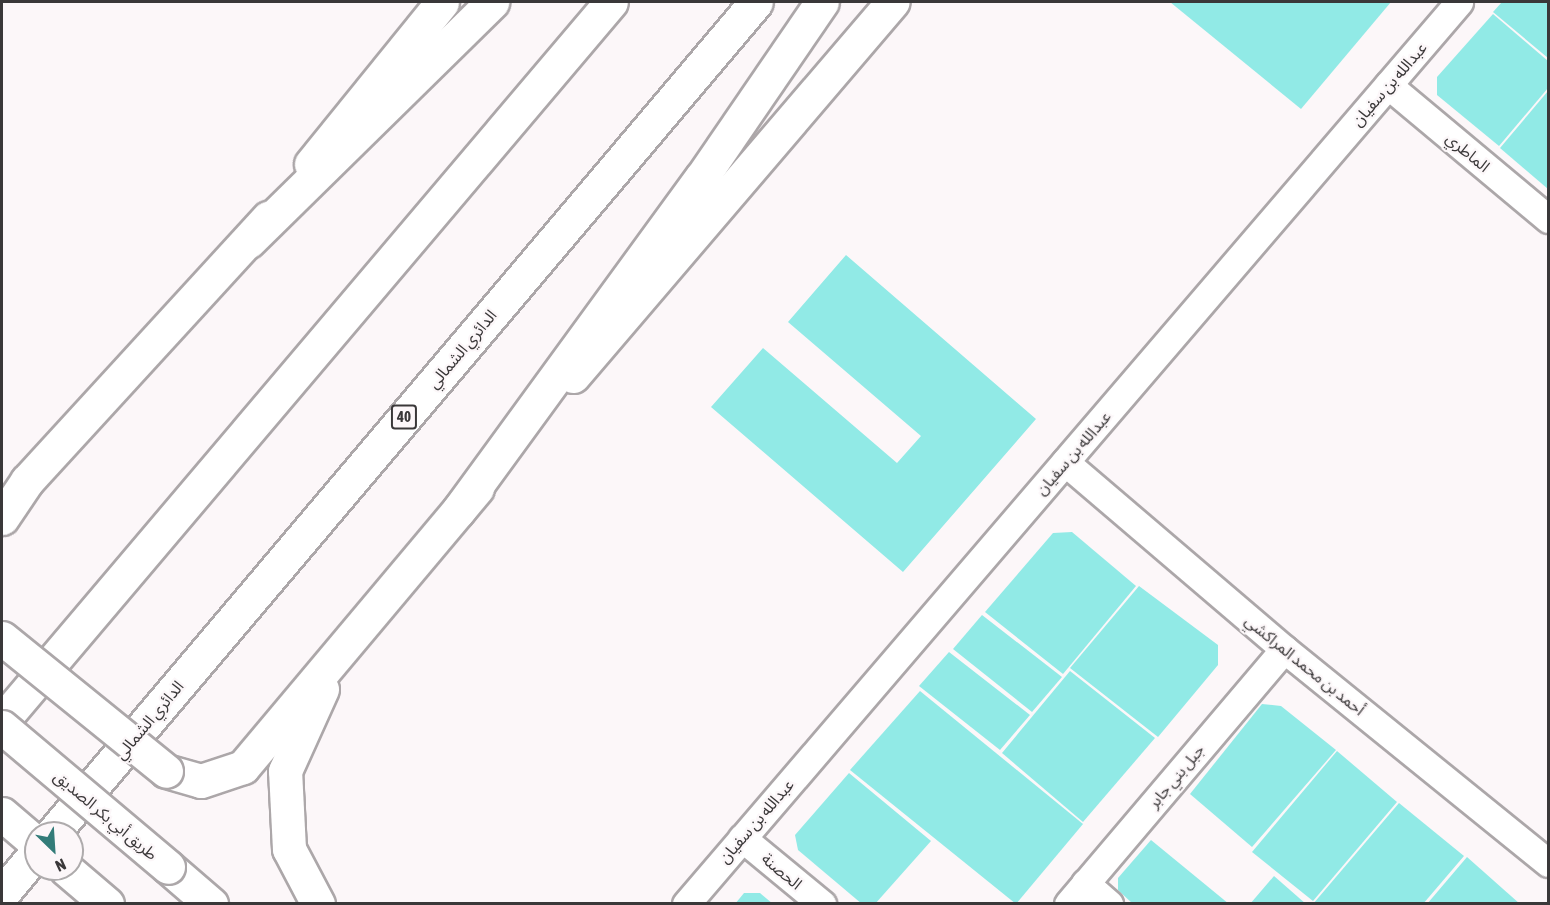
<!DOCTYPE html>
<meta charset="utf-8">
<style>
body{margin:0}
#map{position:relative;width:1550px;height:905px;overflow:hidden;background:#fcf7f9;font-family:"Asap Condensed","Noto Sans Arabic",sans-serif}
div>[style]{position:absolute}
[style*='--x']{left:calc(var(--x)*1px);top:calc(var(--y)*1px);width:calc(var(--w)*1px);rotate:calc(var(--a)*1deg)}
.building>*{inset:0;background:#91eae6}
.roads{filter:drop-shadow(2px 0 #aca7a9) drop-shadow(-2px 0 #aca7a9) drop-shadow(0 2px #aca7a9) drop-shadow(0 -2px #aca7a9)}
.minor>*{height:27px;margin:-13.5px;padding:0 13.5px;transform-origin:13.5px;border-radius:13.5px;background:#fff}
.tertiary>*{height:33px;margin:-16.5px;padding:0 16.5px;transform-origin:16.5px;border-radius:16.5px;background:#fff}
.primary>*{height:33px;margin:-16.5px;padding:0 16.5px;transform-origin:16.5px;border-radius:16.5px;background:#fff}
.motorway>*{height:33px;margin:-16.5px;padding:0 16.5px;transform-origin:16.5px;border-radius:16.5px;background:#fff}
.bridges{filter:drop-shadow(2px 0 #aca7a9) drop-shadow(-2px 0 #aca7a9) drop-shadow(0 2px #aca7a9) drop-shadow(0 -2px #aca7a9)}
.tertiary-bridge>*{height:33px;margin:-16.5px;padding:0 16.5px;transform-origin:16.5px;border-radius:16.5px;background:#fff}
.primary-bridge>*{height:33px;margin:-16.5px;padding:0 16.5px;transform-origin:16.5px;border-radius:16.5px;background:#fff}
span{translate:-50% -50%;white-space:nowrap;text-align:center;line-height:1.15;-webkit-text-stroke:4.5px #fcf7f9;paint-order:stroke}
.shield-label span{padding:2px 4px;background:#fcf7f9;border:2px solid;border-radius:4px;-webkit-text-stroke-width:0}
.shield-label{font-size:15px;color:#3a3839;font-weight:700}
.street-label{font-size:16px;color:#3a3839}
.frame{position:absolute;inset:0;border:3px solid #3a3839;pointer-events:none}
.north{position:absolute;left:24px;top:821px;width:60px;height:60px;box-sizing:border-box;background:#fcf7f9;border:2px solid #aeabac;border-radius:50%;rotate:155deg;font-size:16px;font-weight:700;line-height:24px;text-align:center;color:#3a3839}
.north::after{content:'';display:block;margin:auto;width:21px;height:27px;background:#337c79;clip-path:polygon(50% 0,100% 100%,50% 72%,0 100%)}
</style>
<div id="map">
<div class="building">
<div style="clip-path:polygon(1170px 2px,1391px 2px,1301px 109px)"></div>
<div style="clip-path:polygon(1502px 2px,1548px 2px,1548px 58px,1493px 12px)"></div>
<div style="clip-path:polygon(1493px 14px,1548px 61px,1548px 88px,1499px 146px,1437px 95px,1437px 77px)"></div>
<div style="clip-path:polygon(1548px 91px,1548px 189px,1500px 148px)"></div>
<div style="clip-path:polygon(846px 255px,1036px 419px,903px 572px,711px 407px,763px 348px,897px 463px,921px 436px,788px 322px)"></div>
<div style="clip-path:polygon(1072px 532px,1136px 586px,1063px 674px,985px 612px,1053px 533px)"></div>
<div style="clip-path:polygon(1139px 586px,1218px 645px,1218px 665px,1158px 737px,1070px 668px)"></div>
<div style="clip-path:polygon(982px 615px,1062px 677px,1032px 712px,953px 649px)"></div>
<div style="clip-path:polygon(949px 652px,1030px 715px,1000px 750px,919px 686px)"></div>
<div style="clip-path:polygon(1070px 671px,1155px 738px,1083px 822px,1002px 753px)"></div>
<div style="clip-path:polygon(920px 691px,1083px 824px,1016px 904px,850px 770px)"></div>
<div style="clip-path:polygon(1262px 704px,1281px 706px,1336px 750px,1252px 847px,1190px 794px)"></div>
<div style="clip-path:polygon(1337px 751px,1397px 802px,1313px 901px,1252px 852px)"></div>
<div style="clip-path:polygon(849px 773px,931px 841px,875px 904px,862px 904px,798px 850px,795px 835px)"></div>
<div style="clip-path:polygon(1399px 803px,1464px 856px,1423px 904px,1313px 904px)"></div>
<div style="clip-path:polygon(1151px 840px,1229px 904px,1133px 904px,1118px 890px,1118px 878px)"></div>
<div style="clip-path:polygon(1467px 857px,1520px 904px,1427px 904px)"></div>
<div style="clip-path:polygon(1274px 876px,1306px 904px,1250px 904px)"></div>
<div style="clip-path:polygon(744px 893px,760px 893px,773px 904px,735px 904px)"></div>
</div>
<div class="roads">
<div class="minor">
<div style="--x:1388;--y:85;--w:209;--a:39.9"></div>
<div style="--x:1065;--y:462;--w:288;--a:40.5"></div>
<div style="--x:1284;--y:649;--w:340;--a:39"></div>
<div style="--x:742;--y:838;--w:104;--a:39.5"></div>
<div style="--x:1085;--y:883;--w:32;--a:41"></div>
<div style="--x:686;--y:904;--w:1188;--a:-49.4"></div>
<div style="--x:1068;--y:904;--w:334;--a:-49.7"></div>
</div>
<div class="tertiary">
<div style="--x:311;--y:164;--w:208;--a:-51"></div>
<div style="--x:573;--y:376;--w:492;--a:-49.5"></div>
<div style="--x:2;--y:518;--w:45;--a:-56"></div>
<div style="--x:27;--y:481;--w:357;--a:-47.5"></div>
<div style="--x:166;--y:771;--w:36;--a:16"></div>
<div style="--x:201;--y:781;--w:44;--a:-18.4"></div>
<div style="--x:243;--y:767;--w:364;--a:-50"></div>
<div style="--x:318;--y:904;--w:62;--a:-117.8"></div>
<div style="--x:289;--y:849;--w:78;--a:-92.9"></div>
<div style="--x:285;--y:771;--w:90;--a:-65.7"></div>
</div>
<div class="primary">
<div style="--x:2;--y:814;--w:45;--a:40.5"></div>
<div style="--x:168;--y:867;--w:57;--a:40.7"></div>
<div style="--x:66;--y:869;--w:54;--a:40.5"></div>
</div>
<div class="motorway">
<div style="--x:249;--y:241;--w:341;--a:-44.5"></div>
<div style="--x:458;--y:511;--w:414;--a:-53.9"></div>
<div style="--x:702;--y:177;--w:212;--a:-55.6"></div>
<div style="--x:2;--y:721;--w:942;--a:-49.74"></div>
<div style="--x:53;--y:833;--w:1088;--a:-49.77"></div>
<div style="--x:2;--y:894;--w:53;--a:-50.3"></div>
</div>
</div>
<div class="bridges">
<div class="tertiary-bridge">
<div style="--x:2;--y:638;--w:211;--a:39"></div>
</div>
<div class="primary-bridge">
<div style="--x:2;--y:727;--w:217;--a:40.1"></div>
</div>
</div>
<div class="shield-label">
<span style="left:404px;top:417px">40</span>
</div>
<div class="street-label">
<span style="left:1389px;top:84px;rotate:-49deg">عبدالله بن سفيان</span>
<span style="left:1468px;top:152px;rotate:40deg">الماطري</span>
<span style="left:462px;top:349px;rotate:-50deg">الدائري الشمالي</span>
<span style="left:1073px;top:453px;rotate:-49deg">عبدالله بن سفيان</span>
<span style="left:1305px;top:665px;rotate:39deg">أحمد بن محمد المراكشي</span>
<span style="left:149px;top:720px;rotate:-50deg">الدائري الشمالي</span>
<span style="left:1176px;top:776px;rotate:-50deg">جبل بني جابر</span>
<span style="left:106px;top:815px;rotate:40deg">طريق أبي بكر الصديق</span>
<span style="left:756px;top:821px;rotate:-49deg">عبدالله بن سفيان</span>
<span style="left:782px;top:871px;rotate:40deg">الحصنة</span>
</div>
<div class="frame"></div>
<div class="north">N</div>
</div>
